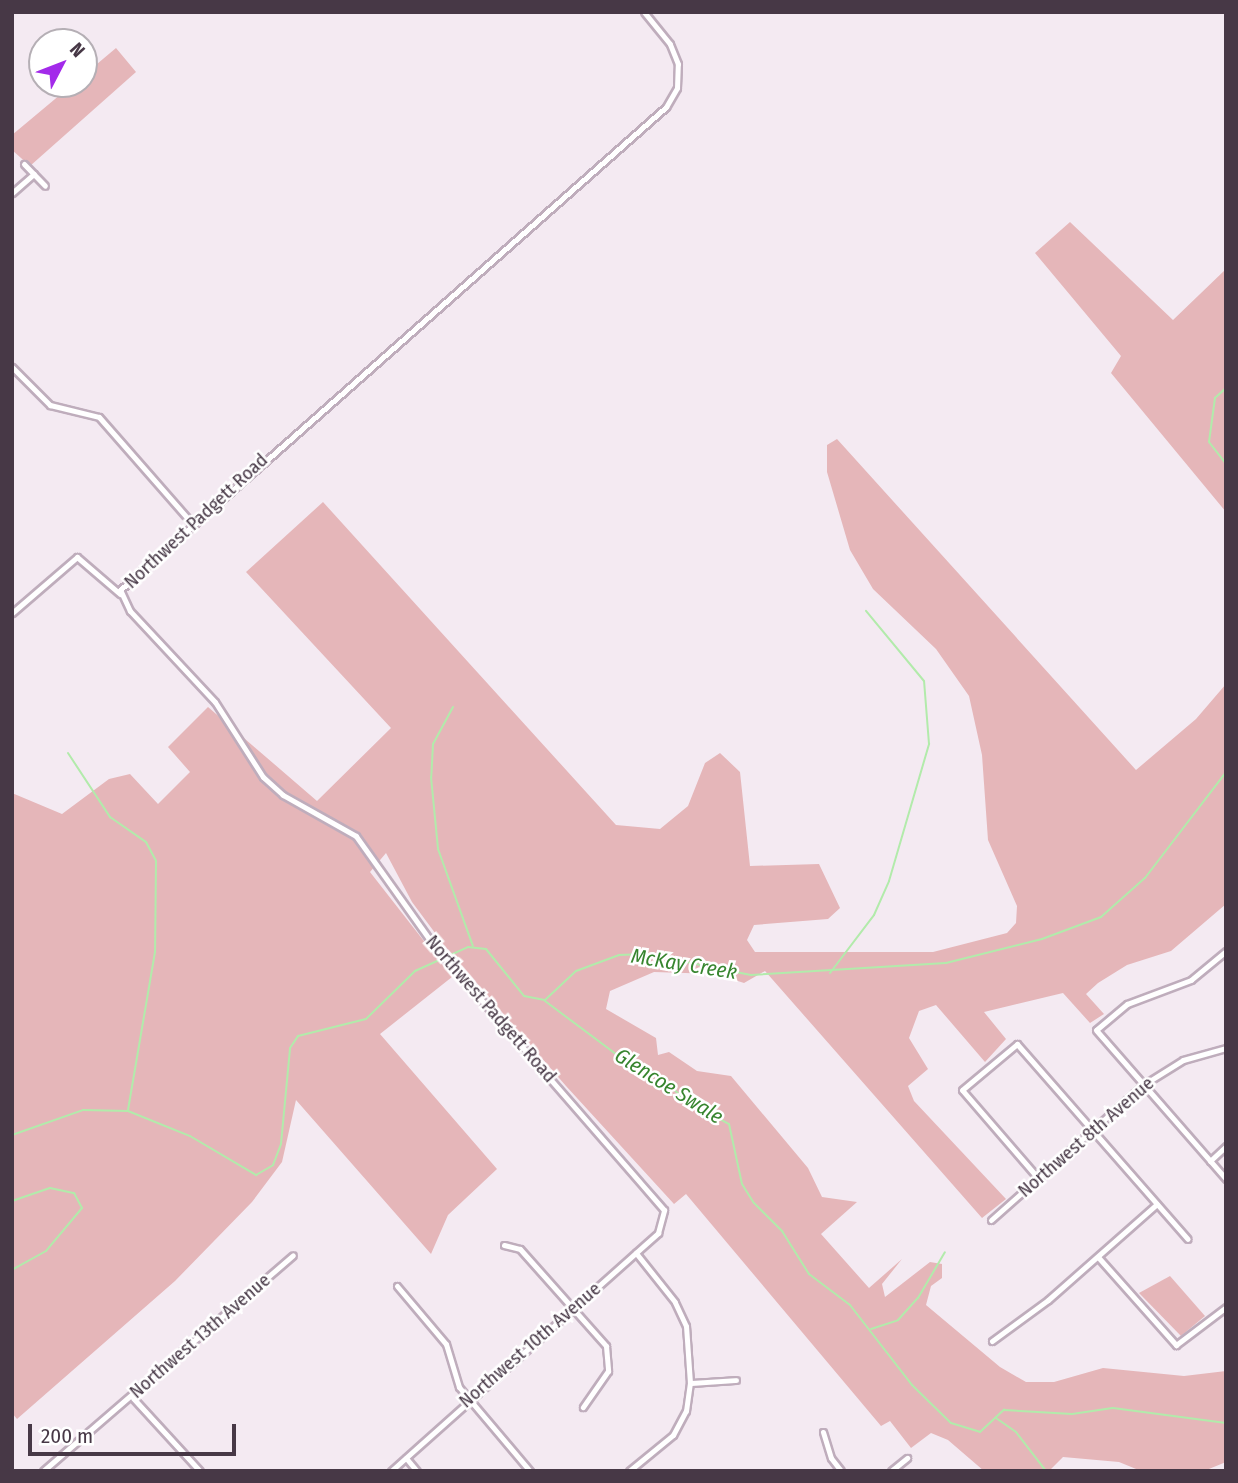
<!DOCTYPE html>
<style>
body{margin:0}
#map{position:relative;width:1238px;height:1483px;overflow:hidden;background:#f4eaf2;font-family:"Fira Sans Condensed",sans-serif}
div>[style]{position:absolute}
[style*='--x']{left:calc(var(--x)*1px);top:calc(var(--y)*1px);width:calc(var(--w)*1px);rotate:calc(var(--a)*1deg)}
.green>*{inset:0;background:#e5b6b9}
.stream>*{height:2px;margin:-1px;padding:0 1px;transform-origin:1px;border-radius:1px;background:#b2ebab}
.roads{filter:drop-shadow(2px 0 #bfadbc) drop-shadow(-2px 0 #bfadbc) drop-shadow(0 2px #bfadbc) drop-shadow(0 -2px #bfadbc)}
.street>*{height:5px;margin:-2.5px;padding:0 2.5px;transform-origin:2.5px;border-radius:2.5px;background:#fff}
span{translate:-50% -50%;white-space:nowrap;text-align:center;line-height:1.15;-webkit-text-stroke:5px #fff;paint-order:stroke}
.street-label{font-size:19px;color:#473846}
.water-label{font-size:21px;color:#37852f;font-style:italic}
.frame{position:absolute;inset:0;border:14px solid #473846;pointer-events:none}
.north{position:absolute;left:28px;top:28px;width:70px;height:70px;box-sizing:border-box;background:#fff;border:2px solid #b5afb5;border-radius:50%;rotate:48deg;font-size:19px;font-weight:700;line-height:28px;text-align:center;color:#473846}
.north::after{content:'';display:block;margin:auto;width:24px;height:32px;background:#a32aea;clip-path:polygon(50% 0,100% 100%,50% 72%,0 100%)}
.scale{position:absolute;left:28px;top:1424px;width:208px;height:32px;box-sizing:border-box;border:4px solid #473846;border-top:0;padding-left:9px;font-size:21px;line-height:24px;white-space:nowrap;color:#473846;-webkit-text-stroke:5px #fff;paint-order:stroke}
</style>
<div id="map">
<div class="green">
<div style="clip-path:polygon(116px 48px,136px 72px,30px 166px,12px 150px,12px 135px,73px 84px,84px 84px,84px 75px)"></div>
<div style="clip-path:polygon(1070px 222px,1173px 320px,1226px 269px,1226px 512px,1111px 373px,1121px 356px,1035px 253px)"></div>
<div style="clip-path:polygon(837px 439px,1136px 770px,1196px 719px,1226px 684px,1226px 904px,1171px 951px,1127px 965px,1098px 983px,1086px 994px,1104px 1014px,1090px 1023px,1063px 993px,984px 1012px,1006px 1039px,985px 1062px,936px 1005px,919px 1011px,909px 1038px,928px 1069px,908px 1086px,914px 1101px,1006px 1199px,982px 1218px,765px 971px,744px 983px,716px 974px,654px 972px,610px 991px,606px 1009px,656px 1038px,658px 1055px,669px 1052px,697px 1071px,731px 1076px,808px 1168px,822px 1197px,857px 1202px,821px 1234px,869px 1288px,902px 1259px,882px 1284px,885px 1297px,930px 1262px,942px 1264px,942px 1278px,931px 1286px,926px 1305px,1000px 1367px,1026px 1382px,1054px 1382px,1103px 1368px,1184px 1376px,1226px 1371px,1226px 1462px,1204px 1471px,1141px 1471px,1119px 1462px,1063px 1457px,1049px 1471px,984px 1471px,948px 1440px,931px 1433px,911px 1448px,890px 1421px,881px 1426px,686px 1194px,674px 1204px,566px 1086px,444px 945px,412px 902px,386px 853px,370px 872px,452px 977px,380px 1034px,497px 1169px,448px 1215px,431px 1254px,296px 1100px,282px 1162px,252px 1202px,175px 1281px,17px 1419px,12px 1413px,12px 793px,62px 814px,109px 779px,130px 774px,158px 804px,190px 772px,168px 747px,208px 707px,317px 801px,391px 728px,246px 572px,323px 502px,616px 825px,660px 829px,688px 806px,705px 763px,720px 753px,740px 772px,750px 866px,819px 864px,840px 908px,828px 919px,754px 925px,747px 940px,755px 952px,933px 952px,1007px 933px,1016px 923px,1017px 906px,988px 840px,982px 755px,969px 696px,936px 649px,873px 589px,850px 550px,827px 472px,827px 445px)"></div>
<div style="clip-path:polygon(1170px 1276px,1205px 1316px,1181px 1336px,1139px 1293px)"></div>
</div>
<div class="stream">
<div style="--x:1226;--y:388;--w:15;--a:138"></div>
<div style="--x:1215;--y:398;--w:44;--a:97.8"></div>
<div style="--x:1209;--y:442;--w:28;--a:52"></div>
<div style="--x:453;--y:707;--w:42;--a:118.4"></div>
<div style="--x:433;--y:744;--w:33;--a:93"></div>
<div style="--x:431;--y:777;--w:72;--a:84.4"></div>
<div style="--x:438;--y:849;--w:103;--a:70.2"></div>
<div style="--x:68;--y:753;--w:77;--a:56.7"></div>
<div style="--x:110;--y:817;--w:44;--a:34.8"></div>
<div style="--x:146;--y:842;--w:21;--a:62"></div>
<div style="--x:156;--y:861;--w:91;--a:90.6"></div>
<div style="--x:155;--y:952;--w:160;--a:99.7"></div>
<div style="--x:830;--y:973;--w:73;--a:-52.8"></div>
<div style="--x:874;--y:915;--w:37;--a:-66"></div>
<div style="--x:889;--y:881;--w:143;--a:-73.7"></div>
<div style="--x:929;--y:744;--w:63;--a:-94.5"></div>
<div style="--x:924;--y:681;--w:91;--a:-129.6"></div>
<div style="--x:545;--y:1001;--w:114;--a:36.8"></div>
<div style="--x:636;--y:1069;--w:27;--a:20"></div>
<div style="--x:661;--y:1078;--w:31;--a:42"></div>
<div style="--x:684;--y:1099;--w:51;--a:29.1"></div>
<div style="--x:729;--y:1124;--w:61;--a:77.8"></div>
<div style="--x:742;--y:1184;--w:22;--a:58"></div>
<div style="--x:754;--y:1203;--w:40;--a:45"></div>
<div style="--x:782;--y:1231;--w:51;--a:57.9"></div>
<div style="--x:809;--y:1274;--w:51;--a:37.1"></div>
<div style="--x:850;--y:1305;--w:101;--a:52.2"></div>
<div style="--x:912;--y:1385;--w:54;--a:44.3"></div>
<div style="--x:951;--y:1423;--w:30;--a:17"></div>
<div style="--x:980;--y:1432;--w:33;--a:-43"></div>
<div style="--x:1004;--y:1410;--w:68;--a:3.4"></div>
<div style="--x:1072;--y:1414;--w:41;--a:-8.3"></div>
<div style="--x:1113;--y:1408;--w:114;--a:7.6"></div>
<div style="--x:12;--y:1135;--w:75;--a:-19.4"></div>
<div style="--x:83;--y:1110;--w:45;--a:1.3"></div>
<div style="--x:128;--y:1111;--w:67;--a:22"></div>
<div style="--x:190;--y:1136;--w:77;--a:30.6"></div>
<div style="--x:256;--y:1175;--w:20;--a:-30"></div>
<div style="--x:273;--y:1165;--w:22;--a:-69"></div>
<div style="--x:281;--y:1144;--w:96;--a:-84.6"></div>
<div style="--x:290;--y:1048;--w:14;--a:-56"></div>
<div style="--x:298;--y:1036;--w:70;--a:-14"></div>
<div style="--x:366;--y:1019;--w:69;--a:-44.4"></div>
<div style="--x:415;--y:971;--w:58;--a:-24.4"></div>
<div style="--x:468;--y:947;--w:18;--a:6"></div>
<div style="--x:486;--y:949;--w:60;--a:51"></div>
<div style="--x:524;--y:996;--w:21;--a:11"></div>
<div style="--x:545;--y:1000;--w:42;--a:-43.1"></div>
<div style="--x:576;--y:971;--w:46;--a:-20.4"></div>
<div style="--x:619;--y:955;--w:27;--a:-2"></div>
<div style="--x:646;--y:954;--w:107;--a:11.3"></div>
<div style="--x:751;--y:975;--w:195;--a:-3.5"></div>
<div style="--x:946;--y:963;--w:99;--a:-14"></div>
<div style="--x:1042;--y:939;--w:63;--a:-20.4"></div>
<div style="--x:1101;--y:917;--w:59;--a:-41.6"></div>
<div style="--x:1145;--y:878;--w:133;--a:-52.6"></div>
<div style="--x:12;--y:1201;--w:40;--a:-18.9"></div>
<div style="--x:50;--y:1188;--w:25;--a:12"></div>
<div style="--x:74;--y:1193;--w:17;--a:62"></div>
<div style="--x:82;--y:1208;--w:56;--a:129.9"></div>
<div style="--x:46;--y:1251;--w:39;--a:151"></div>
<div style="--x:871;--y:1329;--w:28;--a:-18"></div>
<div style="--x:898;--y:1320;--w:30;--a:-48"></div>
<div style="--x:918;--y:1298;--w:53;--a:-59.6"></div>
<div style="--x:12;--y:1330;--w:16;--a:90"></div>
<div style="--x:996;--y:1418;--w:24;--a:35"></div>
<div style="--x:1016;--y:1432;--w:49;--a:52.4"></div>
</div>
<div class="roads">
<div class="street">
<div style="--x:24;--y:164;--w:30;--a:46"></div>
<div style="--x:12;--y:193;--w:29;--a:-41"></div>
<div style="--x:12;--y:367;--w:54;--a:45"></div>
<div style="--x:50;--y:405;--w:50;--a:13.8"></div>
<div style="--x:99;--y:417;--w:140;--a:48.8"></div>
<div style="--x:12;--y:613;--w:86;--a:-40.7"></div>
<div style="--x:77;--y:557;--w:57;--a:40.7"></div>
<div style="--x:1226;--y:951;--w:45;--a:140.4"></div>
<div style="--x:1191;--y:980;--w:68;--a:159.4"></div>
<div style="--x:1127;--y:1004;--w:40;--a:140"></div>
<div style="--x:1096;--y:1030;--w:198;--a:48.9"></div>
<div style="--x:1210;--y:1161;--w:22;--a:-43"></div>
<div style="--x:1038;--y:1178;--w:116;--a:-130.8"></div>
<div style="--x:962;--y:1090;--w:72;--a:-39.9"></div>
<div style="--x:1017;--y:1044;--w:259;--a:48.8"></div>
<div style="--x:991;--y:1220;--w:203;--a:-41.6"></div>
<div style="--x:1143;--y:1085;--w:47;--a:-32"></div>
<div style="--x:1183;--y:1060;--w:45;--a:-15.6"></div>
<div style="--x:504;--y:1245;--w:16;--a:14"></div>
<div style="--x:520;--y:1249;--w:130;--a:48.4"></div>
<div style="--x:606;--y:1346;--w:25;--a:85"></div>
<div style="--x:608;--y:1371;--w:44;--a:124.8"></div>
<div style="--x:1098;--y:1257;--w:118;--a:48.4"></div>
<div style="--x:1176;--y:1345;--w:63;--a:-37.2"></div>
<div style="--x:397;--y:1286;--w:76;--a:49.8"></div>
<div style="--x:446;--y:1344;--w:45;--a:73.2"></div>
<div style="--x:459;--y:1387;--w:110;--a:49.8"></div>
<div style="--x:992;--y:1341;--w:69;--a:-36.2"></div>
<div style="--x:1048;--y:1300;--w:145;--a:-41.4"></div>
<div style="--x:690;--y:1383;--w:46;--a:-3.7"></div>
<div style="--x:133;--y:1398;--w:99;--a:47.5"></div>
<div style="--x:823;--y:1432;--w:27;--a:73"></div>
<div style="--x:831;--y:1458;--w:16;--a:52"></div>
<div style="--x:406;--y:1458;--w:17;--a:50"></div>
<div style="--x:43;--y:1471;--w:330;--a:-40.8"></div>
<div style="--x:391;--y:1471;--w:358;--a:-41.7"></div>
<div style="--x:658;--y:1233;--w:24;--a:-75"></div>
<div style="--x:664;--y:1210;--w:354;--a:-131"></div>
<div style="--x:432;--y:943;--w:131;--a:-125.4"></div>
<div style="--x:356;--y:836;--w:84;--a:-150.7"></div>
<div style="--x:283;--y:795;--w:27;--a:-138"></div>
<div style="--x:263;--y:777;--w:89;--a:-122.6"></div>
<div style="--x:215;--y:702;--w:125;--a:-133"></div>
<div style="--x:130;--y:611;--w:23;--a:-115"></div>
<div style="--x:120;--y:590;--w:729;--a:-41.5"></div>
<div style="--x:666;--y:107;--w:22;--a:-60"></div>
<div style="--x:677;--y:88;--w:24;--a:-88"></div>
<div style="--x:678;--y:64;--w:22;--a:-112"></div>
<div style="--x:670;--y:44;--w:41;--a:-129.1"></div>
<div style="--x:629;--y:1471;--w:57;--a:-39.3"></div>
<div style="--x:673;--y:1435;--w:27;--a:-62"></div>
<div style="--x:686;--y:1411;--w:28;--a:-82"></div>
<div style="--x:690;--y:1383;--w:57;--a:-94"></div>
<div style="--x:686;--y:1326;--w:26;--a:-115"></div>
<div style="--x:675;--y:1302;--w:63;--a:-128.5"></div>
<div style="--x:891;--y:1471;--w:21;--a:-39"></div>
</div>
</div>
<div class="street-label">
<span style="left:196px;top:521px;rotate:-43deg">Northwest Padgett Road</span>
<span style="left:491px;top:1009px;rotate:49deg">Northwest Padgett Road</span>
<span style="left:1086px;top:1137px;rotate:-41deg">Northwest 8th Avenue</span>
<span style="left:200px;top:1336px;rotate:-41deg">Northwest 13th Avenue</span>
<span style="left:530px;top:1345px;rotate:-41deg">Northwest 10th Avenue</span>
</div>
<div class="water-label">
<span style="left:684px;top:964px;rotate:9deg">McKay Creek</span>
<span style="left:669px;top:1086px;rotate:32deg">Glencoe Swale</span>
</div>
<div class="frame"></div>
<div class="north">N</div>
<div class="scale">200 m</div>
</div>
